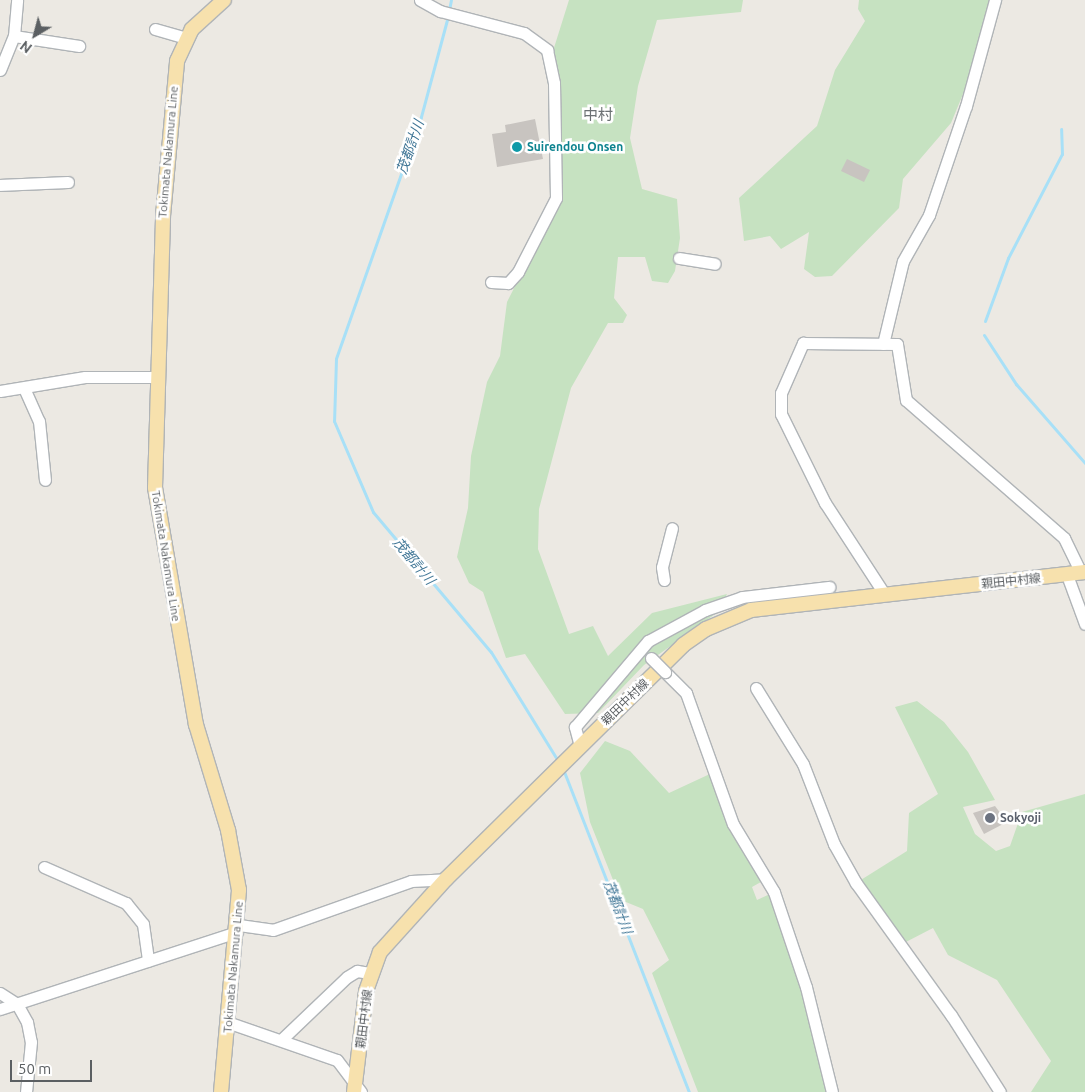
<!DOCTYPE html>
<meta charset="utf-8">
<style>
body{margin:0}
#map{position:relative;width:1085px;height:1092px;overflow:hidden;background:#ece9e3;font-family:Ubuntu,"Noto Sans JP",sans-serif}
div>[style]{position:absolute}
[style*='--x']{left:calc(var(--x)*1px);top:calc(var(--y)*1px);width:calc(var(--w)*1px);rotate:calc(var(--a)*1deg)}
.green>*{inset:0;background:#c6e2c1}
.stream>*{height:3px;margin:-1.5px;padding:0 1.5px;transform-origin:1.5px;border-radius:1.5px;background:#a8e0f7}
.building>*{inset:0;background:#c8c4c0}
.roads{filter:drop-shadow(1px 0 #b0b4b7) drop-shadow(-1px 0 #b0b4b7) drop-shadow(0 1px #b0b4b7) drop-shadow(0 -1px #b0b4b7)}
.minor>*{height:11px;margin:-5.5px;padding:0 5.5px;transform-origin:5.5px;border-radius:5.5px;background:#fff}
.major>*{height:14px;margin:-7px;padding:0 7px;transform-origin:7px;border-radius:7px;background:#f7e1ad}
.bridges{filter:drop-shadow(1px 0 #b0b4b7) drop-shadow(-1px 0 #b0b4b7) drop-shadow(0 1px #b0b4b7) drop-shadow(0 -1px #b0b4b7)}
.minor-bridge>*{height:11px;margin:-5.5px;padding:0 5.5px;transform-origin:5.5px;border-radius:5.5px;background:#fff}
.dots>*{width:14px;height:14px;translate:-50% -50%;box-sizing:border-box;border:2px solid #fff;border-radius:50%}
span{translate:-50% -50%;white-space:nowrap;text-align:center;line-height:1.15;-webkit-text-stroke:5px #fff;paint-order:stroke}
.culture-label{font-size:12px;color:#0d838f;font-weight:700}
.left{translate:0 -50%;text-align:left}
.street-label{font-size:12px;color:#5b5f62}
.worship-label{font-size:12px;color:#5b616d;font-weight:700}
.water-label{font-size:14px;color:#417797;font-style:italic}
.quarter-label{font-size:15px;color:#6c7174}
.north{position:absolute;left:10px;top:10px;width:50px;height:50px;-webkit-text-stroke:4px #fff;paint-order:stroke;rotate:217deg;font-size:14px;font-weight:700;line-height:20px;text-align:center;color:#5b5f62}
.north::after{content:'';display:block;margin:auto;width:18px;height:22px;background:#5b5f62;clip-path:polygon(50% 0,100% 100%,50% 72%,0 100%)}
.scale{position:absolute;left:10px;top:1060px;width:82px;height:22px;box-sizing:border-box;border:2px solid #5b5f62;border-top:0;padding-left:6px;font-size:15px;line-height:18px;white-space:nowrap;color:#5b5f62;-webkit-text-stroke:4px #fff;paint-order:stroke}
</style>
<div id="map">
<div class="green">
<div style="clip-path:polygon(569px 0,743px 0,741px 12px,657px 20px,638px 86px,630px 138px,642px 189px,677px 199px,680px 238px,675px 271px,668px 283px,652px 281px,645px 257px,618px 257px,614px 298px,627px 315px,623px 323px,608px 323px,571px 388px,539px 509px,538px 549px,569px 634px,593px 626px,608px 656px,652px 613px,727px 594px,718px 612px,644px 665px,598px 713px,565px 714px,525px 654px,506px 658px,483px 592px,469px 583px,457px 557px,468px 508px,471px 456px,487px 382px,500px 356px,507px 302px,559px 200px,561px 90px,553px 51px)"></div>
<div style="clip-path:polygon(859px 0,990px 0,968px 82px,951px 123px,903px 179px,899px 208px,832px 276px,815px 277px,804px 269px,809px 232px,781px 249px,770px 236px,744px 241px,739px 198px,817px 126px,835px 70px,865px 21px,858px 9px)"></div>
<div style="clip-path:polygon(917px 701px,944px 722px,968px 752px,995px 800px,963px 807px,975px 834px,996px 851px,1010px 846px,1022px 812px,1085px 794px,1085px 1092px,1031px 1092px,1051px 1061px,997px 980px,948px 955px,933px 928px,902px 944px,856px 883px,907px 851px,909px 813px,938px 794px,895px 707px)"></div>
<div style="clip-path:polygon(605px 741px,630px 751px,669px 793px,712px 773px,766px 879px,752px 887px,757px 900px,774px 892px,831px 1092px,698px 1092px,652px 973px,669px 960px,643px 909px,621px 900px,590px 822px,580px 773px)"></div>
</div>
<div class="stream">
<div style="--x:449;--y:10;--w:10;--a:-79"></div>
<div style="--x:448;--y:16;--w:105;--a:105"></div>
<div style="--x:421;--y:117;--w:256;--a:109.4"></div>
<div style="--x:336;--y:359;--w:62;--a:91.8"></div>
<div style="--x:334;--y:421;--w:99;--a:66.8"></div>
<div style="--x:373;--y:512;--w:183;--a:49.9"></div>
<div style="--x:491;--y:652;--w:128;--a:58.4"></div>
<div style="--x:985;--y:321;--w:67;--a:-69.9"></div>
<div style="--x:1008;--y:258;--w:117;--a:-62.6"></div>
<div style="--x:1062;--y:154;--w:25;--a:-92"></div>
<div style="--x:984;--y:335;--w:59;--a:56.9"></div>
<div style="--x:1016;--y:384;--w:105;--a:48.9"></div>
<div style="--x:563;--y:769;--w:347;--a:68.7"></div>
</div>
<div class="building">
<div style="clip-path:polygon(535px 119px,543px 159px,497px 167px,492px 134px,506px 132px,505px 125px)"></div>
<div style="clip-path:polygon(847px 159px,870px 170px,864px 182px,841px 171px)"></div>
<div style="clip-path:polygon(995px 806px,1007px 822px,984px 834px,973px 813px)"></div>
</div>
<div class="roads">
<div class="minor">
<div style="--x:420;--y:0;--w:23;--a:29"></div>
<div style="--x:440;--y:11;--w:87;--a:14.7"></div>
<div style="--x:524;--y:33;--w:29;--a:36"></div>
<div style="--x:547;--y:50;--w:34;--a:78"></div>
<div style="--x:554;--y:83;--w:115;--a:89"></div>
<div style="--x:556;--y:198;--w:83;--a:117.2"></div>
<div style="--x:518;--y:272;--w:15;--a:132"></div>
<div style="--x:508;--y:283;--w:17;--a:-177"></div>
<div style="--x:155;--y:29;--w:33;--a:16"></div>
<div style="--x:14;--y:36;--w:66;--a:8.7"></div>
<div style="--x:0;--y:70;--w:37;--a:-68"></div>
<div style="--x:14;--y:36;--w:36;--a:-85"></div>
<div style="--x:0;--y:185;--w:68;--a:-2.5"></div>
<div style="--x:679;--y:258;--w:36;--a:9"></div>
<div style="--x:883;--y:344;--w:85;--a:-76.5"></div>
<div style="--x:903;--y:261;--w:53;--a:-60.5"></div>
<div style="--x:929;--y:215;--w:115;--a:-71.3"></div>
<div style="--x:966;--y:106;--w:110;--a:-74.7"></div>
<div style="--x:24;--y:388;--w:36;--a:66"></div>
<div style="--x:39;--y:421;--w:59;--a:84.2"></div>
<div style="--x:0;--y:391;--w:86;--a:-9.4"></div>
<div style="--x:85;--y:377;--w:72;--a:0"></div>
<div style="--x:1067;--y:575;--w:52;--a:69.8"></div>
<div style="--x:664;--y:580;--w:13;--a:-99"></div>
<div style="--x:662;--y:567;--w:40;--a:-75.6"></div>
<div style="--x:885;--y:595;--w:110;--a:-123.1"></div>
<div style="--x:825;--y:503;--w:99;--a:-116.3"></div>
<div style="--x:781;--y:414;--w:21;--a:-90"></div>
<div style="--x:781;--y:393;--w:55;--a:-66.3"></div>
<div style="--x:803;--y:343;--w:94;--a:0.6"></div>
<div style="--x:897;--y:344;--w:57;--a:80.9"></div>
<div style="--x:906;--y:400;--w:210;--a:41.1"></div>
<div style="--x:1064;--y:538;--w:39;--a:64"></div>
<div style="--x:665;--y:672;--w:30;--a:45"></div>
<div style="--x:686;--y:693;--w:139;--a:70.3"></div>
<div style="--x:733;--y:824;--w:79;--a:58.9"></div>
<div style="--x:774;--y:892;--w:100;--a:71.4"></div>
<div style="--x:806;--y:987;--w:108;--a:76.1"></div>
<div style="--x:756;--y:688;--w:89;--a:58.3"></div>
<div style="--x:803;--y:764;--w:86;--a:68.8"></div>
<div style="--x:834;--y:844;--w:45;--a:60.6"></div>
<div style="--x:856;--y:883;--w:163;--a:54.3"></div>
<div style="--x:951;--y:1015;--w:91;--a:57.5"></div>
<div style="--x:580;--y:746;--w:20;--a:-105"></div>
<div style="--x:575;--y:727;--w:113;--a:-49.7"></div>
<div style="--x:648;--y:641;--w:65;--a:-28.5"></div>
<div style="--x:705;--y:610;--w:39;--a:-19"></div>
<div style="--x:742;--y:597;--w:88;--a:-6.6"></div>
<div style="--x:44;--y:867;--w:90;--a:23.7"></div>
<div style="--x:126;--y:903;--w:27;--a:51"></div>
<div style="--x:143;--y:924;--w:37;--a:82"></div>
<div style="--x:239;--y:925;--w:34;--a:8"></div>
<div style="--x:273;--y:930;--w:146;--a:-19.5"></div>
<div style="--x:411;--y:881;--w:35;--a:-3"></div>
<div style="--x:0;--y:993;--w:20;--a:33"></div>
<div style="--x:17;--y:1004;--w:21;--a:61"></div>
<div style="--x:27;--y:1022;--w:20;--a:79"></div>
<div style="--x:31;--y:1042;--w:50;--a:95.7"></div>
<div style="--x:0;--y:1009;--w:249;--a:-18"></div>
<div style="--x:227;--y:1022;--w:116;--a:19.1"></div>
<div style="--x:337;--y:1060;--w:40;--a:53"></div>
<div style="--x:281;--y:1040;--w:91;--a:-43.7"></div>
<div style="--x:347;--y:977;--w:12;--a:-31"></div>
<div style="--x:357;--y:971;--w:13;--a:9"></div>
</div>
<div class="major">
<div style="--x:221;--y:1092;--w:203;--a:-84.9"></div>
<div style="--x:239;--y:890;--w:61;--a:-100.4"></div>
<div style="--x:228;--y:830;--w:110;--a:-106.9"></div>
<div style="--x:196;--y:725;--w:241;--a:-99.8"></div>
<div style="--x:155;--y:488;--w:272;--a:-88.3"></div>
<div style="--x:163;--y:216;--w:156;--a:-84.8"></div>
<div style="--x:177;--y:61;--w:35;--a:-65"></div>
<div style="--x:192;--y:29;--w:43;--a:-42.2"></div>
<div style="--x:354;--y:1092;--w:102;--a:-83.2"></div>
<div style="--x:366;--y:991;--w:41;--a:-70.3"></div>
<div style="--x:380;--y:952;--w:98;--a:-47.9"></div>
<div style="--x:446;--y:879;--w:333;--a:-44.6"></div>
<div style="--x:683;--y:645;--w:28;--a:-35"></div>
<div style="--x:706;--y:629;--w:49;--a:-22.9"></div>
<div style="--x:751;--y:610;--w:336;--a:-6.5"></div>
</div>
</div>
<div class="bridges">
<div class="minor-bridge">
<div style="--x:651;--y:658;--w:20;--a:45"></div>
</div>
</div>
<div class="dots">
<div style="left:517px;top:147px;background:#0f9aa8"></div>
<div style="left:990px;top:818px;background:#6b7280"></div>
</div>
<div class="culture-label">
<span class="left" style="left:527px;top:147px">Suirendou Onsen</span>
</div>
<div class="street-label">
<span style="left:168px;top:152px;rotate:-85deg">Tokimata Nakamura Line</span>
<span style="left:166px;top:556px;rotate:81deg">Tokimata Nakamura Line</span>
<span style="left:1011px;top:581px;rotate:-6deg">親田中村線</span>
<span style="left:625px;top:702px;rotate:-44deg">親田中村線</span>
<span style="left:233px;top:967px;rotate:-85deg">Tokimata Nakamura Line</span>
<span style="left:364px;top:1019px;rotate:-83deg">親田中村線</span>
</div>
<div class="worship-label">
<span class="left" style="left:1000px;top:818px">Sokyoji</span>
</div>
<div class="water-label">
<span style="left:410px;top:147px;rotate:-71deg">茂都計川</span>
<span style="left:414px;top:561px;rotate:50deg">茂都計川</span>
<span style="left:618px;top:907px;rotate:69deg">茂都計川</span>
</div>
<div class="quarter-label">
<span style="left:598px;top:115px">中村</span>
</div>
<div class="north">N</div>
<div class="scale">50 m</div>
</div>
